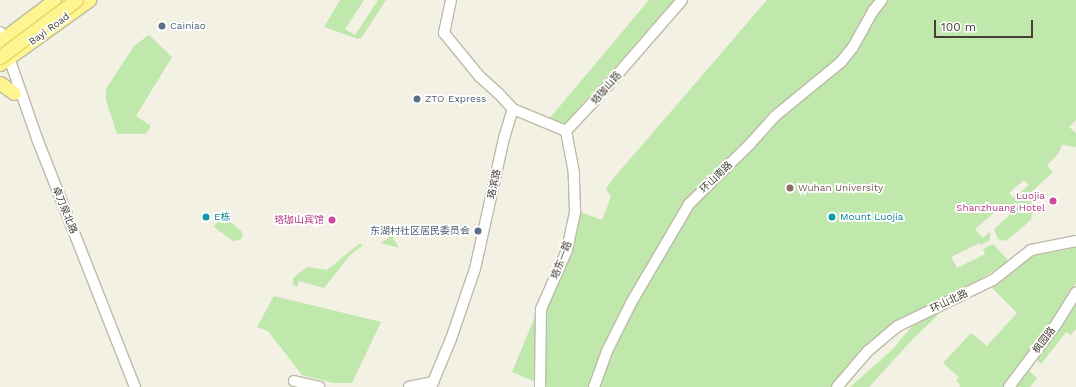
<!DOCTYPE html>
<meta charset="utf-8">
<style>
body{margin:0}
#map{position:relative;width:1076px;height:387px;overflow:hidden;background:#f2f1e4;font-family:"Work Sans","Noto Sans SC",sans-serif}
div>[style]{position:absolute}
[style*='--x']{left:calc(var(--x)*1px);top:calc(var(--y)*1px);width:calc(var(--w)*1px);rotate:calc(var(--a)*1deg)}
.green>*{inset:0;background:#c0e7ac}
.roads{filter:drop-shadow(1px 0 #bdbaa7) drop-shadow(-1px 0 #bdbaa7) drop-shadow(0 1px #bdbaa7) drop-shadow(0 -1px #bdbaa7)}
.minor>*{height:10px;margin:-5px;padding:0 5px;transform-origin:5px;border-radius:5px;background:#fff}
.major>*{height:13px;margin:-6.5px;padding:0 6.5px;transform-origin:6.5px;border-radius:6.5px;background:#fef591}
.bridges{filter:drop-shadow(1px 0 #e3d761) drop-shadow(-1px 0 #e3d761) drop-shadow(0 1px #e3d761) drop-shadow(0 -1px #e3d761)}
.major-bridge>*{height:13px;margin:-6.5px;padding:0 6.5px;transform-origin:6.5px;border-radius:6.5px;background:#fef591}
.dots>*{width:11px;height:11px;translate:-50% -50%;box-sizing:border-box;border:2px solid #fff;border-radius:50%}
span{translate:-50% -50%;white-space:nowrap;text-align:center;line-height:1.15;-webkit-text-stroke:3.5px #fff;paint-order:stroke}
.service-label{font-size:10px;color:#4e5e75}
.left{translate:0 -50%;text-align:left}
.right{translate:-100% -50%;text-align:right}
.street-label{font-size:10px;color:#444134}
.education-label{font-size:10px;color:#785e54}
.hotel-label{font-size:10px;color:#b23c85}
.culture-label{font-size:10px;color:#0d838f}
.scale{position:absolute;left:934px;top:20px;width:99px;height:18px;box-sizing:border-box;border:2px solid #444134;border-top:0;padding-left:5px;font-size:12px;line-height:14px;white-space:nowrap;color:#444134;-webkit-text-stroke:3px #fff;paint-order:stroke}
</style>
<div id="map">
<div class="green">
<div style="clip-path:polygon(340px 0,364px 0,345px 29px,355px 35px,378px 0,386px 0,362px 37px,358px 39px,324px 27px)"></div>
<div style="clip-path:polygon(649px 0,674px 0,564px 125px,549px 119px)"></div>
<div style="clip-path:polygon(evenodd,767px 0,1076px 0,1076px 120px,1069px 127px,1076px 133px,1076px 147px,1062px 145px,1058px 154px,1047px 165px,1053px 172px,1026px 197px,1034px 205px,1031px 220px,1006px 241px,998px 239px,994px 229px,1010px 215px,1002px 206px,975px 229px,983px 238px,990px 232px,990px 240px,981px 245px,980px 243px,951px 257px,957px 268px,985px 254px,983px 249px,993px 244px,1009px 261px,976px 282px,905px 317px,889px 328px,843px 387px,538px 387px,538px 383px,512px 372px,563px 249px,572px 209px,602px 220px,611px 197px,606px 189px,612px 180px,767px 0,1024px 180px,1029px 185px,1013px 198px,1009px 193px,1024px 180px)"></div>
<div style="clip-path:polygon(149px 35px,172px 57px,136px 116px,151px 126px,146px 134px,117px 134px,106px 100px,106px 89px,134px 46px)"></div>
<div style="clip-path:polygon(222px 215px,241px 231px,243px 235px,240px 240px,233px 241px,214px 227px)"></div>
<div style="clip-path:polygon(392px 235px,393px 237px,399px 248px,381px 243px)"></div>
<div style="clip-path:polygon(360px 243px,362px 246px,350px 255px,324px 288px,299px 281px,297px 287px,293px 284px,293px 278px,307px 267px,327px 270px)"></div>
<div style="clip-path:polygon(1076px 248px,1076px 283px,1061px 310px,1005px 387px,959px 387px,961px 385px,956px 381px,959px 377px,943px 363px,971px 333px,987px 346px,1017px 313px,992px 288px,1022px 260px,1033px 256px)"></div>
<div style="clip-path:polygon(274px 296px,381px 322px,352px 383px,334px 383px,302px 375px,268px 331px,257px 327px)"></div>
<div style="clip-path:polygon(1076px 301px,1076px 329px,1071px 335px,1066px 332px,1041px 364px,1036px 359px)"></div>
<div style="clip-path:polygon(943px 310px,911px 341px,869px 387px,850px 387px,893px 349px,912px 326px)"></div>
<div style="clip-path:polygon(1028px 370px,1037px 378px,1030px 387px,1015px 387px)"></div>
</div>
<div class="roads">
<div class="minor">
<div style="--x:0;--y:32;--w:115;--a:70.8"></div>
<div style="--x:38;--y:141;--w:264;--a:68.5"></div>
<div style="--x:513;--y:109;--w:57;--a:22.5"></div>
<div style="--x:566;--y:131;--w:44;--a:-46.8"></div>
<div style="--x:596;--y:99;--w:131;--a:-49"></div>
<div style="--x:294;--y:381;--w:26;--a:13"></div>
<div style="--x:409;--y:387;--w:25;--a:-12"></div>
<div style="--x:431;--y:387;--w:52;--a:-67.4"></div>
<div style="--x:451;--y:339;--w:74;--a:-71.1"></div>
<div style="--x:475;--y:269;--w:134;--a:-77.5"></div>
<div style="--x:504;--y:138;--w:30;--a:-73"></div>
<div style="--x:513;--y:109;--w:22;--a:-133"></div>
<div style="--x:498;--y:93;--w:24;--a:-138"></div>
<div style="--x:480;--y:77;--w:57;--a:-129.3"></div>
<div style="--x:444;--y:33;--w:34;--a:-78"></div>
<div style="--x:540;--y:387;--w:78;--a:-89.3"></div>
<div style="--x:541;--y:309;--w:64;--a:-66.2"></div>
<div style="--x:567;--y:250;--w:40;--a:-78"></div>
<div style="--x:575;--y:211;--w:38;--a:-92"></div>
<div style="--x:574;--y:173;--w:43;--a:-100.8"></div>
<div style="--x:594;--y:387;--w:38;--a:-70"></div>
<div style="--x:607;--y:351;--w:54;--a:-63.4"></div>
<div style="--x:631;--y:303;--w:115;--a:-59.6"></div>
<div style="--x:689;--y:204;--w:86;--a:-44.5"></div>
<div style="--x:750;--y:144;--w:36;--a:-48"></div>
<div style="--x:774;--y:117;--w:87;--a:-39.4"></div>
<div style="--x:841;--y:62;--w:19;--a:-51"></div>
<div style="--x:853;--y:47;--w:41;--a:-60.9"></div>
<div style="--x:873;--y:11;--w:14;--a:-51"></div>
<div style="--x:837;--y:387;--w:48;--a:-49.3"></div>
<div style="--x:868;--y:351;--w:39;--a:-40"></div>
<div style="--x:898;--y:326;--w:106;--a:-25.8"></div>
<div style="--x:993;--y:280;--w:48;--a:-38.3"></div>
<div style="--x:1031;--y:250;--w:46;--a:-11.3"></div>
<div style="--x:1009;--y:387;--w:80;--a:-53.1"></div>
<div style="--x:1057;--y:323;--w:36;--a:-58"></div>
</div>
<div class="major">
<div style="--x:0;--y:41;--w:68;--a:-37.2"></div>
<div style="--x:0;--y:64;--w:110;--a:-35.7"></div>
<div style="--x:0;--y:83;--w:17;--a:36"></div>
</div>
</div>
<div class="bridges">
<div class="major-bridge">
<div style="--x:0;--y:57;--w:95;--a:-36.9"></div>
</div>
</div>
<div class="dots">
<div style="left:162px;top:26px;background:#5c6f8a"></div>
<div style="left:417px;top:99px;background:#5c6f8a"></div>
<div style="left:790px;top:188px;background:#8d6e63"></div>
<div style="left:1053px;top:201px;background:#d1479c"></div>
<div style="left:206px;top:217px;background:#0f9aa8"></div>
<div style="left:832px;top:217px;background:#0f9aa8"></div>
<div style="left:332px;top:220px;background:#d1479c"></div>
<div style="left:478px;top:231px;background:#5c6f8a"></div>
</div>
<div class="service-label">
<span class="left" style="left:170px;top:26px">Cainiao</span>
<span class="left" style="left:425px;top:99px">ZTO Express</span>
<span class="right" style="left:470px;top:231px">东湖村社区居民委员会</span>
</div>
<div class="street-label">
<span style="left:49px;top:29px;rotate:-36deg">Bayi Road</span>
<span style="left:606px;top:88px;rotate:-49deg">珞珈山路</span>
<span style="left:716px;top:177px;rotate:-44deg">环山南路</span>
<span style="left:494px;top:184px;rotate:-78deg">珞滨路</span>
<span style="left:65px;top:210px;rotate:68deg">卓刀泉北路</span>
<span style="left:561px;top:260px;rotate:-69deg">珞东一路</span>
<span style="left:949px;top:301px;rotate:-25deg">环山北路</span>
<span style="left:1044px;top:340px;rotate:-53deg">枫园路</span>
</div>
<div class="education-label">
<span class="left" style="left:798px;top:188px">Wuhan University</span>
</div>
<div class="hotel-label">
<span class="right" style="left:1045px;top:201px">Luojia<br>Shanzhuang Hotel</span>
<span class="right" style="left:324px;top:220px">珞珈山宾馆</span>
</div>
<div class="culture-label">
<span class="left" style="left:214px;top:217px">E栋</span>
<span class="left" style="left:840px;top:217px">Mount Luojia</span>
</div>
<div class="scale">100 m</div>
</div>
